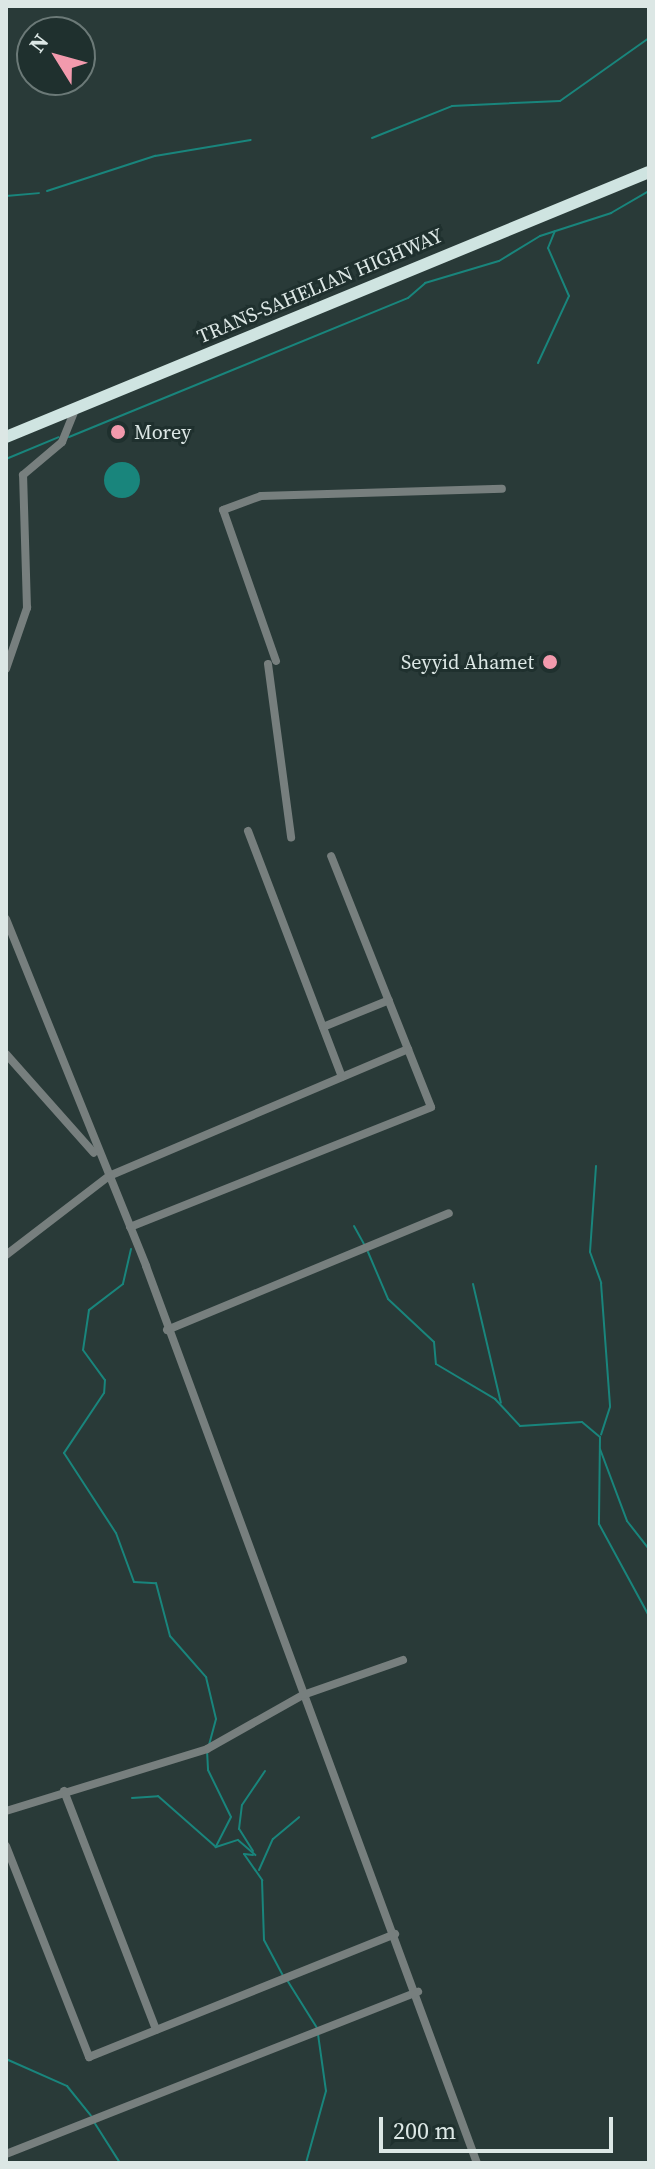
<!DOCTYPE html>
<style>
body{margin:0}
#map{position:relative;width:655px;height:2169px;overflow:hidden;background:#293a38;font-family:"Source Serif 4",serif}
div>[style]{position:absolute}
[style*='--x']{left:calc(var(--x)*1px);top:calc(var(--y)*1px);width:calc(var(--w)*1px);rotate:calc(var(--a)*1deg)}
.water>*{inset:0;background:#19857c}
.round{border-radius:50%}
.stream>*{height:2px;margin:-1px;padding:0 1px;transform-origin:1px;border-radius:1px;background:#19857c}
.minor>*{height:8px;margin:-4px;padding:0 4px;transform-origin:4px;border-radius:4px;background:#777f7e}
.highway>*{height:12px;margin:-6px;padding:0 6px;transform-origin:6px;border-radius:6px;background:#cfe4e1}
.dots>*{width:22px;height:22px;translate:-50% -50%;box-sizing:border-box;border:4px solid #1f302e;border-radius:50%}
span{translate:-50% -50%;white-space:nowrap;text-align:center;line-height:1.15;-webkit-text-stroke:6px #1f302e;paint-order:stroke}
.street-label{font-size:20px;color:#dce7e5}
.poi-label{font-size:20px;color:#dce7e5}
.left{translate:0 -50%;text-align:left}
.right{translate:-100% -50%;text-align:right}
.frame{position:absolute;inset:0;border:8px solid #dce7e5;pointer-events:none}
.north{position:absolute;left:16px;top:16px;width:80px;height:80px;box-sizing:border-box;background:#1f302e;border:2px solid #6b7977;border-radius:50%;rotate:307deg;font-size:22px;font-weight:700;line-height:32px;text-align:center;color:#dce7e5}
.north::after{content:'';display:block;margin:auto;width:28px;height:36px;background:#f29aad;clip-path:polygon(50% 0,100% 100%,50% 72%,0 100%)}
.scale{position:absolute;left:379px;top:2117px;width:234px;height:36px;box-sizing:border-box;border:4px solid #dce7e5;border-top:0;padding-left:10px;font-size:24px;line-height:28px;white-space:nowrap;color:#dce7e5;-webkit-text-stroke:6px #1f302e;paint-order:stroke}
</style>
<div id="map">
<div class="water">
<div class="round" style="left:104px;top:462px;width:36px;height:36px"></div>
</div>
<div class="stream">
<div style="--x:372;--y:138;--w:86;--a:-21.8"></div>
<div style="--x:452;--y:106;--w:108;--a:-2.7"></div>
<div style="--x:560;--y:101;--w:109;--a:-35.3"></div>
<div style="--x:47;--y:191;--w:114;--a:-18"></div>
<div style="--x:155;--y:156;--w:97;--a:-9.5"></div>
<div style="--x:6;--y:196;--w:33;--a:-5"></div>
<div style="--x:538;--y:363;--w:74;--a:-65.2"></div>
<div style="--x:569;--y:296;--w:52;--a:-113.6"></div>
<div style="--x:548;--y:248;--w:18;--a:-68"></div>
<div style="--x:69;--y:437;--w:366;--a:-22.3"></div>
<div style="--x:408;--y:298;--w:23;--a:-41"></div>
<div style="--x:425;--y:283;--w:77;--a:-16.6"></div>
<div style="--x:499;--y:261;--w:48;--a:-31.4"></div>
<div style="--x:540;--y:236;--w:75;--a:-17.9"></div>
<div style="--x:611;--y:213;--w:44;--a:-30.1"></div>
<div style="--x:6;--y:459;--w:57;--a:-22.5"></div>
<div style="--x:596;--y:1166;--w:86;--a:94"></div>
<div style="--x:590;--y:1252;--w:33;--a:70"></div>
<div style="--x:601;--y:1283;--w:124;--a:85.8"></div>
<div style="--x:610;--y:1407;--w:29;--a:108"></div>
<div style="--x:354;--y:1226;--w:23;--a:61"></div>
<div style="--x:131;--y:1249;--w:36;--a:103"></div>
<div style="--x:123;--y:1284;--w:43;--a:142.6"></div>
<div style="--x:89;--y:1310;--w:40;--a:98.5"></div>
<div style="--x:83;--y:1350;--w:37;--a:54"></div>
<div style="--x:105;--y:1380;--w:13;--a:94"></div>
<div style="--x:104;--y:1393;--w:72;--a:123.7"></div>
<div style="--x:64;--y:1453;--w:95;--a:57"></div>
<div style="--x:116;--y:1533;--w:52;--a:69.8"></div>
<div style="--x:134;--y:1582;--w:22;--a:3"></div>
<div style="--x:156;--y:1583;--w:55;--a:75.2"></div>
<div style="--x:170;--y:1636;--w:55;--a:48.7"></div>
<div style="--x:206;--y:1677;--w:43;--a:76.6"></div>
<div style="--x:216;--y:1719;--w:27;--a:105"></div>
<div style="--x:368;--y:1252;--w:51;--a:66.9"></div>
<div style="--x:388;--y:1299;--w:63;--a:43.1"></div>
<div style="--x:434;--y:1342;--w:22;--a:85"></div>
<div style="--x:436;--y:1364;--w:69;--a:30.7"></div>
<div style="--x:495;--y:1399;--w:37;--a:47"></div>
<div style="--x:520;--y:1426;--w:62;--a:-3.7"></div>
<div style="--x:582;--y:1422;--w:23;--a:40"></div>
<div style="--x:600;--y:1437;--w:87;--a:90.7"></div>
<div style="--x:599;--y:1524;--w:105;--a:61.5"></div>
<div style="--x:473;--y:1284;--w:122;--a:76.8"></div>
<div style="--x:600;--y:1449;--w:77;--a:69.4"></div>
<div style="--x:627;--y:1521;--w:36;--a:52"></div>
<div style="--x:207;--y:1750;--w:20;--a:87"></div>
<div style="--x:208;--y:1770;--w:52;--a:63.9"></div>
<div style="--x:231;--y:1817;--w:34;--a:117"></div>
<div style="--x:216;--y:1847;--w:23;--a:-18"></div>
<div style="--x:238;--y:1840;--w:23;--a:41"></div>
<div style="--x:132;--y:1798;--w:26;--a:-4"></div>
<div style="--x:158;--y:1796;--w:76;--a:41.3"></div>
<div style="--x:253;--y:1851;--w:26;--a:-122"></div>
<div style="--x:239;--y:1829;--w:24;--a:-83"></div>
<div style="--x:242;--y:1805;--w:41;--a:-55.9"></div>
<div style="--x:253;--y:1855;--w:9;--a:-174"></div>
<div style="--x:244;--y:1854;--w:32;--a:55"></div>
<div style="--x:262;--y:1880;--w:60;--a:88.1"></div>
<div style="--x:264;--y:1940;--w:40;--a:62"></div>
<div style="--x:259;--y:1870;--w:34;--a:-66"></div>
<div style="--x:273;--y:1839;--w:34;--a:-40"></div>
<div style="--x:287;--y:1980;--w:57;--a:58"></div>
<div style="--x:6;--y:2059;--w:67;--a:23.9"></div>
<div style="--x:67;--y:2086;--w:38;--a:51"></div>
<div style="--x:94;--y:2122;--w:49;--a:57.6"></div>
<div style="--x:306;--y:2163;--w:75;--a:-74.5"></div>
<div style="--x:326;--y:2091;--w:58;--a:-98"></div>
</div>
<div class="minor">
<div style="--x:276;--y:661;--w:160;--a:-109.3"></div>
<div style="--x:223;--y:510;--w:40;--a:-20.2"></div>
<div style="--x:261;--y:496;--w:241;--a:-1.7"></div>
<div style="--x:268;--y:664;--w:175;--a:82.4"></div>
<div style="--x:6;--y:669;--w:65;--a:-71"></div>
<div style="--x:27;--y:608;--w:133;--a:-91.7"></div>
<div style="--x:23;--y:475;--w:51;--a:-40.2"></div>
<div style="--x:62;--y:442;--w:37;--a:-68"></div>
<div style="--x:248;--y:831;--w:263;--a:69.1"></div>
<div style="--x:6;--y:919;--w:374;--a:68"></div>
<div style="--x:146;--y:1266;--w:956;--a:69.75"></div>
<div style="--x:323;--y:1027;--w:71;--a:-22.2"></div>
<div style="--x:6;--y:1054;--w:132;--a:48.4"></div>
<div style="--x:130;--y:1227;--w:324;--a:-21.7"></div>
<div style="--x:431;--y:1107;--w:270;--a:-111.7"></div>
<div style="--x:6;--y:1255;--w:130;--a:-37.5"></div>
<div style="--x:109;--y:1176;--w:325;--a:-23"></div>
<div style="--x:167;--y:1330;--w:305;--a:-22.5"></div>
<div style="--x:64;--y:1791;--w:256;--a:68.9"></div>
<div style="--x:6;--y:1811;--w:210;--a:-17.1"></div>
<div style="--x:207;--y:1749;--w:110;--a:-29.4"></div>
<div style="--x:303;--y:1695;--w:106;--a:-19.3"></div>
<div style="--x:6;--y:1846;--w:227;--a:68.5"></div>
<div style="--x:89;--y:2057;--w:330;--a:-21.9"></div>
<div style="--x:6;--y:2154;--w:443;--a:-21.5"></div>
</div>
<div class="highway">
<div style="--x:6;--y:437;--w:695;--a:-22.4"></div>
</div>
<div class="dots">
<div style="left:118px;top:432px;background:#f29aad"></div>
<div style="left:550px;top:662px;background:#f29aad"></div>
</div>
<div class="street-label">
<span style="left:320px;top:286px;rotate:-23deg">TRANS-SAHELIAN HIGHWAY</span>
</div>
<div class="poi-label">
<span class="left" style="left:134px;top:432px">Morey</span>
<span class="right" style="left:534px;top:662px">Seyyid Ahamet</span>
</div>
<div class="frame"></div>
<div class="north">N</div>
<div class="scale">200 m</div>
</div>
